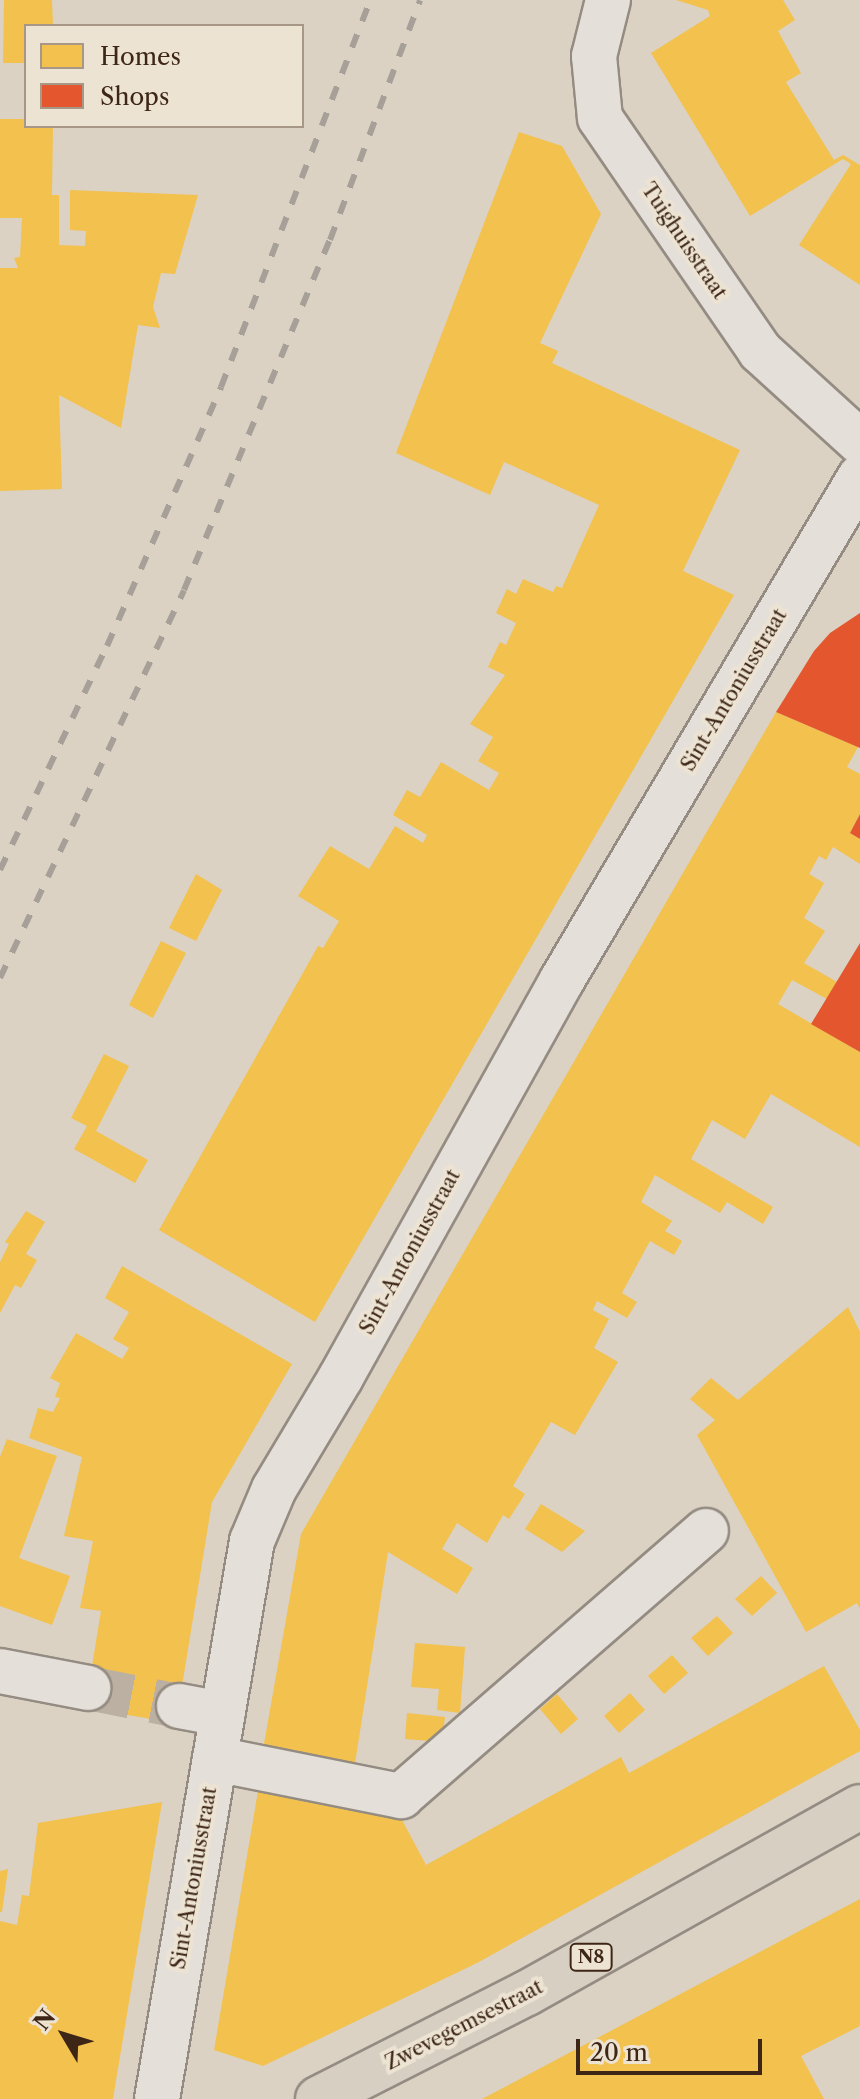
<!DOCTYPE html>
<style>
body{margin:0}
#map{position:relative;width:860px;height:2099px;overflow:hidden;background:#dbd2c4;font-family:"Libre Caslon Text",serif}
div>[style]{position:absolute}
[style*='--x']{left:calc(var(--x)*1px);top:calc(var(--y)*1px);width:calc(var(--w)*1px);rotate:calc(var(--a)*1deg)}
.homes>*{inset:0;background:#f2c14e}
.shops>*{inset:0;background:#e4572e}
.minor-tunnel>*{height:44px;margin-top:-22px;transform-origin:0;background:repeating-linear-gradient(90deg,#bbb0a1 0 44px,transparent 0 66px)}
.roads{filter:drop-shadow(2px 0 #948c82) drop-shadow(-2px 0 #948c82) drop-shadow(0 2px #948c82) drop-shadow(0 -2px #948c82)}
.minor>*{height:44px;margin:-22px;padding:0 22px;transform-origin:22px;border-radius:22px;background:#e4dfd8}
.major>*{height:44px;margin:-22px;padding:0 22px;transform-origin:22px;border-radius:22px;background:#d8cfc3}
.rail>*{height:6px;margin-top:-3px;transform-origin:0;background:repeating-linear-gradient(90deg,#a6a099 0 14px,transparent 0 28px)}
span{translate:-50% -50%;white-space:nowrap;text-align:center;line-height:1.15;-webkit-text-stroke:8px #ede3d3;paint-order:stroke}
.shield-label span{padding:2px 6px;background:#ede3d3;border:2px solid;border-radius:6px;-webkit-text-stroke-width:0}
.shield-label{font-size:18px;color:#3d2616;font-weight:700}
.street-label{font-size:20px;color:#3d2616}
.legend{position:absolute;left:24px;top:24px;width:280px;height:104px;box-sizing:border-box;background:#ede3d3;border:2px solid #a79787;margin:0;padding:10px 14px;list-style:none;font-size:24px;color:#3d2616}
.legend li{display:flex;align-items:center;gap:16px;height:40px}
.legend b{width:40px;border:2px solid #a79787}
.north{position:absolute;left:24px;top:1995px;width:80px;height:80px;-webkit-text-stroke:6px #ede3d3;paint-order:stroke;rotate:308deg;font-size:22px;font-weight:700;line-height:32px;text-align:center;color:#3d2616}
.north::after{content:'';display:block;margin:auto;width:28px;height:36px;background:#3d2616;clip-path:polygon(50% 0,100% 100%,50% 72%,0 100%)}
.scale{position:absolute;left:576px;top:2039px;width:186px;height:36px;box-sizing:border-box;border:4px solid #3d2616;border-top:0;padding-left:10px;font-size:24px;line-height:28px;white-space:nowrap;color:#3d2616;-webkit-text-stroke:6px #ede3d3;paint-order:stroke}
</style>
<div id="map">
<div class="homes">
<div style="clip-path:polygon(4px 0,52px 0,53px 26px,26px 26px,26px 63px,3px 63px)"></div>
<div style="clip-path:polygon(676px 0,783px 0,795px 20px,778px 31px,801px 73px,786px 82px,834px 160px,843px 155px,860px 165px,860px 285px,799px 245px,851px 164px,843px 159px,750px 216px,651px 53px,710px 16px,708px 10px)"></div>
<div style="clip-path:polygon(0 119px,26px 119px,26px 126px,53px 126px,52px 195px,59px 195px,59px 245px,85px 246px,86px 231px,70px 230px,70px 190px,198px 195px,175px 274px,161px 273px,153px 307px,160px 328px,138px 325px,121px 428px,59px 395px,62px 489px,0 491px,0 268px,18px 268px,14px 258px,20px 257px,22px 218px,0 218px)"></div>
<div style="clip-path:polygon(519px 132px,562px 146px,601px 214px,540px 343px,558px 351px,552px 363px,740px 450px,683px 571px,734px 595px,315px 1322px,159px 1230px,318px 946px,323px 948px,339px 921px,298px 896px,330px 846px,369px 869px,395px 826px,423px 843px,427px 835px,393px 815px,407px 790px,420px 797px,441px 762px,489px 790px,499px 773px,478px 761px,493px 737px,470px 724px,505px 675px,488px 667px,500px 642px,506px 645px,516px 623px,496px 613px,507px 589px,516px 594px,523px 579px,553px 592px,556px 586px,562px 588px,599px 505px,504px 462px,490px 495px,396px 453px)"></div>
<div style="clip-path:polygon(776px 712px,858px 747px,847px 767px,860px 774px,860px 814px,850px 833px,860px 839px,860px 864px,833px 847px,826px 860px,819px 856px,809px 874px,824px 883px,804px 918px,825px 931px,804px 963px,837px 982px,827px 999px,792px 980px,778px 1004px,860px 1052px,860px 1147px,771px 1094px,745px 1139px,712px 1120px,691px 1159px,773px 1207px,763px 1224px,727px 1202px,720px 1213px,655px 1175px,641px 1202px,672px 1221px,665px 1231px,682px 1241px,674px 1255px,650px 1241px,622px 1293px,637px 1302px,627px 1318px,597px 1301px,593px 1310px,609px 1319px,594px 1348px,618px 1362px,575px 1435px,551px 1422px,513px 1486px,525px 1494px,509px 1519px,503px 1515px,487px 1543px,457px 1523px,442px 1549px,473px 1568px,457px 1594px,388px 1552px,354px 1770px,262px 1755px,301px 1534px)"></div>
<div style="clip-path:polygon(196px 874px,222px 890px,196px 941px,169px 928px)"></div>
<div style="clip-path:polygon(161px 941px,186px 953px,153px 1018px,129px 1005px)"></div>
<div style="clip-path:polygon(104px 1054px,129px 1066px,96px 1131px,148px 1160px,135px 1183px,74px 1149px,87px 1126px,71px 1118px)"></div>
<div style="clip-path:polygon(26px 1211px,45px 1222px,26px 1254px,37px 1260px,21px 1288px,15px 1285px,0 1313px,0 1262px,9px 1244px,5px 1242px)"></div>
<div style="clip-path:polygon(122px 1266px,292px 1364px,212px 1502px,176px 1723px,85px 1708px,101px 1611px,80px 1608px,93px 1541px,64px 1536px,82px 1457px,29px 1438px,38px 1408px,53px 1412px,60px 1398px,55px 1397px,60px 1383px,50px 1378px,76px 1333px,122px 1359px,129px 1348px,113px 1339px,129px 1312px,105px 1298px)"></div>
<div style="clip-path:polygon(848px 1307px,860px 1332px,860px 1609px,857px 1603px,806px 1632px,697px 1435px,715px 1420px,690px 1399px,711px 1378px,738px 1400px)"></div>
<div style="clip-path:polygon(7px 1439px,57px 1456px,19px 1558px,70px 1576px,52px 1625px,0 1606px,0 1457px)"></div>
<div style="clip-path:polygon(541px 1504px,585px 1531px,562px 1552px,525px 1529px)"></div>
<div style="clip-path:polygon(761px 1576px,777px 1593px,752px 1616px,735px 1599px)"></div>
<div style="clip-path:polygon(717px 1616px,733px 1633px,708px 1656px,691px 1638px)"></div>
<div style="clip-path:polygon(415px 1643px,465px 1647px,460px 1713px,437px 1710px,439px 1689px,411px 1687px)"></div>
<div style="clip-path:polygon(672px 1655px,688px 1673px,664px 1694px,648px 1676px)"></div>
<div style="clip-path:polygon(824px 1666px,860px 1730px,860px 1751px,477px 1963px,263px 2066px,214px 2050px,259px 1785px,338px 1798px,401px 1818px,426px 1865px,621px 1757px,629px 1773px)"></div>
<div style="clip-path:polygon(630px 1693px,645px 1710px,619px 1733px,604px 1716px)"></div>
<div style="clip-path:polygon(557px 1694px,578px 1719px,561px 1734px,540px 1709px)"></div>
<div style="clip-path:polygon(407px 1713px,445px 1717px,442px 1742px,405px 1739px)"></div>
<div style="clip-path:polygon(162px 1802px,113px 2099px,0 2099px,0 1921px,17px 1925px,22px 1895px,29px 1896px,38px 1823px)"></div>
<div style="clip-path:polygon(8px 1869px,2px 1912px,0 1912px,0 1871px)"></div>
<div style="clip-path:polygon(860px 1899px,860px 2026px,801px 2056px,824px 2099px,482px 2099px)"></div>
</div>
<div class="shops">
<div style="clip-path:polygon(860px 613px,860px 748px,776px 712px,814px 651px,830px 633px)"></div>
<div style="clip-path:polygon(860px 814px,860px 839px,850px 833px)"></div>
<div style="clip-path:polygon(860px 943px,860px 1052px,811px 1024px)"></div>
</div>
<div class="minor-tunnel">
<div style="--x:88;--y:1688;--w:93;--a:11.2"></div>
</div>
<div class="roads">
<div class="minor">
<div style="--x:608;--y:0;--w:58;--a:104"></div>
<div style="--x:594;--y:56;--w:62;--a:84.5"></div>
<div style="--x:600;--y:118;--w:283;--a:55.5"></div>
<div style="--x:760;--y:351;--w:135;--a:42.3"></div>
<div style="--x:0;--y:1671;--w:90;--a:10.9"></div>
<div style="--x:179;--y:1706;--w:44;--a:10.5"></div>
<div style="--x:215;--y:1759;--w:190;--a:11.3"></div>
<div style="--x:401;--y:1796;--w:404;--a:-41"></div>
<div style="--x:157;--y:2099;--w:566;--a:-80.34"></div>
<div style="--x:252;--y:1541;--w:56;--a:-67.1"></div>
<div style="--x:274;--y:1489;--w:131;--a:-59.1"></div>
<div style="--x:341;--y:1377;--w:454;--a:-60.9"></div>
<div style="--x:562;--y:980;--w:585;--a:-59.36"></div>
</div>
<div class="major">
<div style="--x:318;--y:2099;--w:234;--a:-26.9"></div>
<div style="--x:527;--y:1993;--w:381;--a:-29.2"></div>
</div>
</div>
<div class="rail">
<div style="--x:0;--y:870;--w:248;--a:-64.5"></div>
<div style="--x:107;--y:646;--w:283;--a:-66.2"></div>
<div style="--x:221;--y:387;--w:415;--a:-68.9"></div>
<div style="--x:0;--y:978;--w:429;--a:-64.6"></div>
<div style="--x:184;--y:590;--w:379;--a:-67.4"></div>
<div style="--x:330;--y:240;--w:256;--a:-69.4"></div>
</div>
<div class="shield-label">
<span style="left:591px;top:1957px">N8</span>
</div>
<div class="street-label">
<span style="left:684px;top:241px;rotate:56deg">Tuighuisstraat</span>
<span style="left:734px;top:690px;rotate:-59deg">Sint-Antoniusstraat</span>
<span style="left:410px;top:1252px;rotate:-61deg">Sint-Antoniusstraat</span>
<span style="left:194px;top:1878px;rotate:-80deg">Sint-Antoniusstraat</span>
<span style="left:464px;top:2025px;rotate:-27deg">Zwevegemsestraat</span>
</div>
<ul class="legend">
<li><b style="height:22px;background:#f2c14e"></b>Homes</li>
<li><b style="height:22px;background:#e4572e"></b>Shops</li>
</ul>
<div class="north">N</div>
<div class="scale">20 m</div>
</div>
